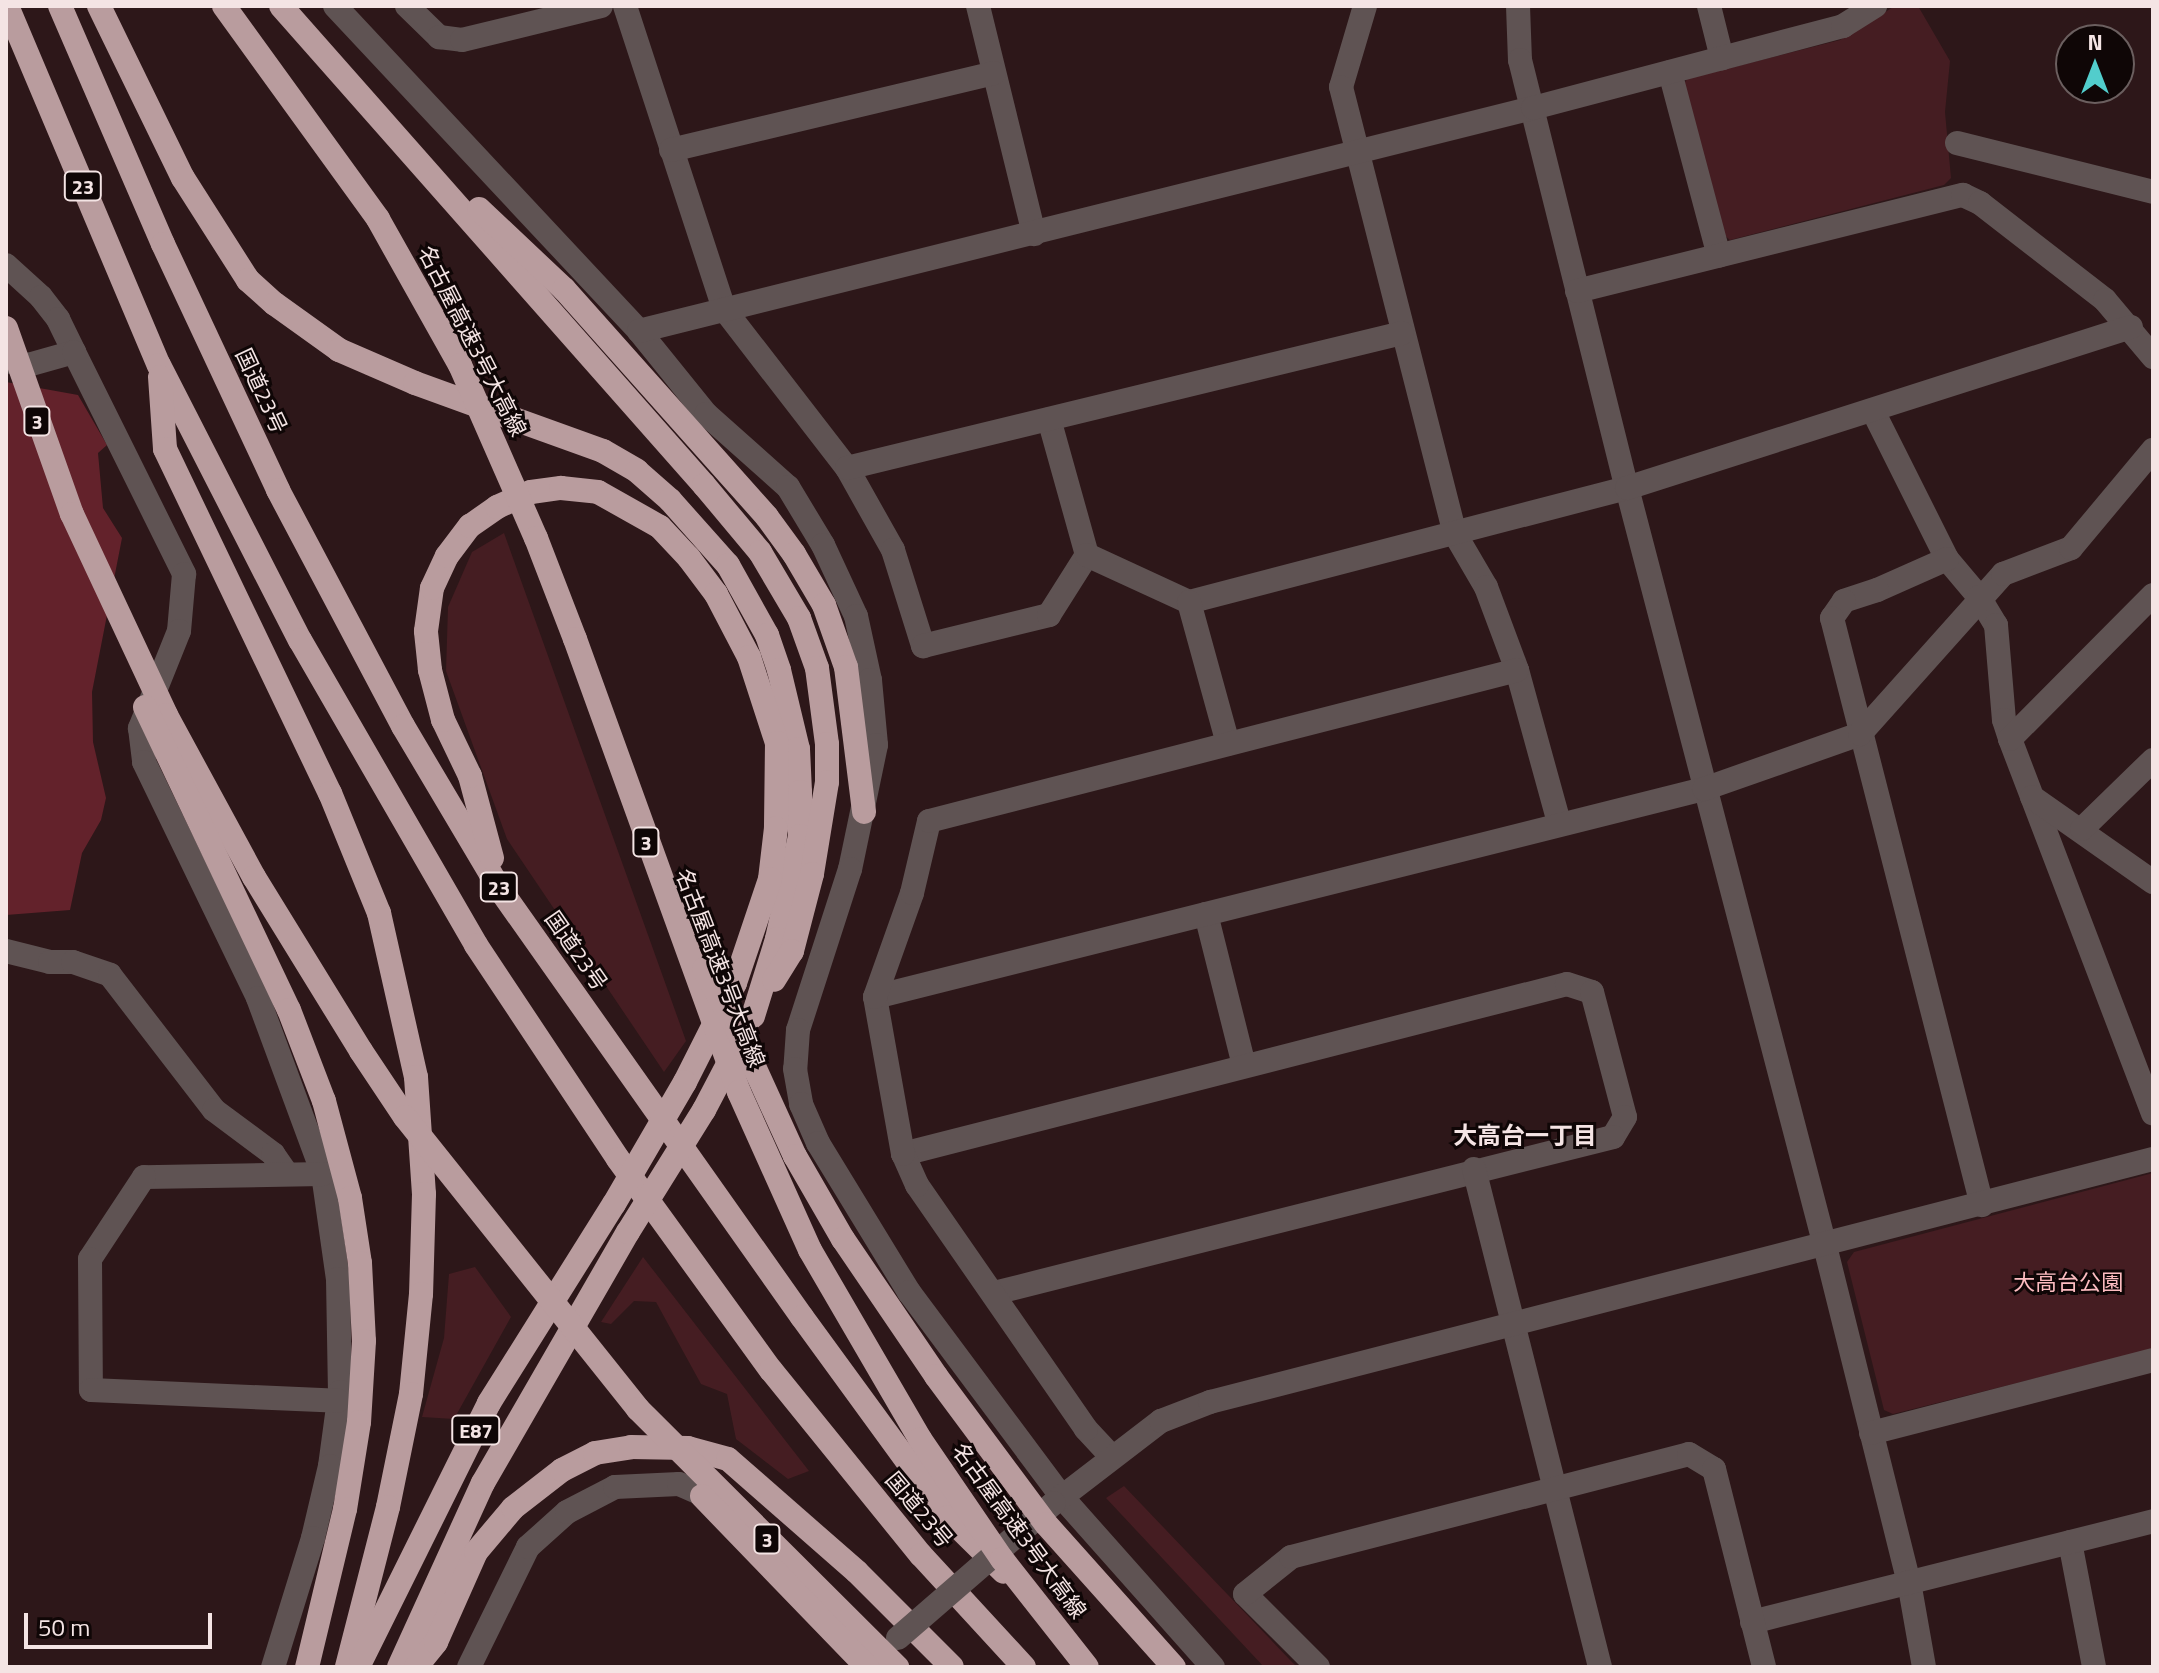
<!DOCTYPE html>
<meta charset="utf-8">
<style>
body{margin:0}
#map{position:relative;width:2159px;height:1673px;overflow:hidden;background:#2d1719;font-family:"Titillium Web","Noto Sans JP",sans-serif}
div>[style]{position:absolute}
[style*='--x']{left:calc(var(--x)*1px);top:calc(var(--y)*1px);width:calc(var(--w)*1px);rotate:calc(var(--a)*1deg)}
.green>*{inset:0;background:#451d22}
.water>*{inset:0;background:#63222b}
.minor>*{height:24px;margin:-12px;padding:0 12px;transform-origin:12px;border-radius:12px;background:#5f5353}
.highway>*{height:24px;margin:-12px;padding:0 12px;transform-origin:12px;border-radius:12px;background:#b99c9e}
.minor-bridge>*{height:24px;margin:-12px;padding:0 12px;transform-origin:12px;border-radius:12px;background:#5f5353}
.highway-bridge>*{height:24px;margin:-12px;padding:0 12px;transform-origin:12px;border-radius:12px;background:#b99c9e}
span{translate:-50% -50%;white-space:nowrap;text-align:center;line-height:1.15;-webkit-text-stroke:6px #0f0606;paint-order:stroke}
.shield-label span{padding:2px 6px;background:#0f0606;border:2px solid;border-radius:6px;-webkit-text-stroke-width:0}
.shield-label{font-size:20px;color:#f4e4e4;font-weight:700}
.street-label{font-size:22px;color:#f4e4e4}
.park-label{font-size:22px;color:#fcbcc0}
.neighbourhood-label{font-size:24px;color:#f4e4e4;font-weight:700}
.frame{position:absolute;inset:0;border:8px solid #f4e4e4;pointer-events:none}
.north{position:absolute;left:2055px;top:24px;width:80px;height:80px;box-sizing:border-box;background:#0f0606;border:2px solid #6b5f5f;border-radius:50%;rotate:0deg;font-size:22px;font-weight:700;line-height:32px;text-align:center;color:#f4e4e4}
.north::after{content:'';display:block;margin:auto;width:28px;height:36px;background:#52cdcc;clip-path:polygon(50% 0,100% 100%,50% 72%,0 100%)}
.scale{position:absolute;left:24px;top:1613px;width:188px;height:36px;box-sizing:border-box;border:4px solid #f4e4e4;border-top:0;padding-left:10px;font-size:24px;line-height:28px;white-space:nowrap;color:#f4e4e4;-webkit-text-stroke:6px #0f0606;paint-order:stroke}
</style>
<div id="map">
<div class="green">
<div style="clip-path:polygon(1895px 6px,1918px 6px,1950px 61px,1945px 112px,1951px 178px,1944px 185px,1730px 240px,1722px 233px,1682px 87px,1687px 79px,1840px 40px)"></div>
<div style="clip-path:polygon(504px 533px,686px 1041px,664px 1072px,507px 839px,446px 671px,448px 607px,472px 552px)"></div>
<div style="clip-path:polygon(2153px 1173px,2153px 1349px,1893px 1414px,1884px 1410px,1847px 1262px,1854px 1252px)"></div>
<div style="clip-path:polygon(643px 1257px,809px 1471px,788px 1479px,736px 1439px,727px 1394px,701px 1384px,656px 1302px,634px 1301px,611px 1324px,601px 1322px)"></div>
<div style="clip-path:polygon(475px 1267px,511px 1317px,454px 1419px,422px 1417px,444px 1338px,449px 1274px)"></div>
<div style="clip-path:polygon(1124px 1486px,1291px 1661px,1297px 1667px,1264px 1667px,1106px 1498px)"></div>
</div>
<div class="water">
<div style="clip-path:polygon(6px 382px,78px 395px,107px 445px,98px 453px,103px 508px,122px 538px,92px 692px,93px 742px,106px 798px,101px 820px,82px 853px,70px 910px,6px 915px)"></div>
</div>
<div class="minor">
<div style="--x:335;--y:6;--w:445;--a:46.9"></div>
<div style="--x:639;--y:331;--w:107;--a:51.1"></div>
<div style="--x:706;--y:414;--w:110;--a:41.7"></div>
<div style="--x:788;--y:487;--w:68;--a:58.9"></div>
<div style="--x:823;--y:545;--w:78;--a:65.1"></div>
<div style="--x:856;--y:616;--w:66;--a:77.7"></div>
<div style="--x:870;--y:680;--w:65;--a:84.7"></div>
<div style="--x:876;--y:745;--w:127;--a:101.8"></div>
<div style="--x:850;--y:869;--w:169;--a:107.9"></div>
<div style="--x:798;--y:1030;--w:39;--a:94"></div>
<div style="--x:795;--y:1069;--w:36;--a:80"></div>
<div style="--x:801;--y:1104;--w:43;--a:66.4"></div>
<div style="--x:818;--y:1143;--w:175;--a:58.6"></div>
<div style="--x:909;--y:1292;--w:254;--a:53.3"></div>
<div style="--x:1061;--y:1496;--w:229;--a:48.4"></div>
<div style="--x:407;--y:6;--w:45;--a:44.1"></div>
<div style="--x:439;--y:37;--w:23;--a:7"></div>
<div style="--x:462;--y:40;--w:143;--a:-13.7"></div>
<div style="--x:625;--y:6;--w:319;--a:71.9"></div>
<div style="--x:724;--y:309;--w:201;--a:52.3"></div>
<div style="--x:847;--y:468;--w:94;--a:60.7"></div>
<div style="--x:893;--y:550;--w:101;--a:72.6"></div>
<div style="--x:923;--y:646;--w:130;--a:-13.8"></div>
<div style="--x:1049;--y:615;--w:71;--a:-57.7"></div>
<div style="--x:1087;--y:555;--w:141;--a:-105.6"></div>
<div style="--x:978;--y:6;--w:235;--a:76.2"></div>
<div style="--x:1365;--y:6;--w:84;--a:106.5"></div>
<div style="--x:1341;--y:87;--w:461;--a:75.7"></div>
<div style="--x:1455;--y:534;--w:61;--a:59.7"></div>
<div style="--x:1486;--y:587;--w:89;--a:69.5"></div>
<div style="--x:1517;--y:670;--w:159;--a:74.6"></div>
<div style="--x:1518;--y:6;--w:54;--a:87.9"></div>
<div style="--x:1520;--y:60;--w:441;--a:76"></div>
<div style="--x:1627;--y:488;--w:783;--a:75.36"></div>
<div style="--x:1825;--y:1246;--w:346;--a:76"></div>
<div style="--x:1909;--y:1582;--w:86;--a:80"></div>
<div style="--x:1709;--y:6;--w:54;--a:76"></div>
<div style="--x:1670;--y:72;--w:190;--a:75.1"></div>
<div style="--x:1957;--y:143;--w:202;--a:14"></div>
<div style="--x:671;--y:150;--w:332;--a:-13.4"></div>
<div style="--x:6;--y:265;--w:47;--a:42.4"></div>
<div style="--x:41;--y:297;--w:28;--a:52"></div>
<div style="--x:58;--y:319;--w:37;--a:64"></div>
<div style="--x:1577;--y:291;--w:398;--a:-14"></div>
<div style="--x:1963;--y:195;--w:19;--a:25"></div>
<div style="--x:1980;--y:203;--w:158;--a:37.8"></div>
<div style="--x:2105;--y:300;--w:75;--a:49.9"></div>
<div style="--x:639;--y:331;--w:921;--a:-14.01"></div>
<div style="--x:1533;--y:108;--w:321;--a:-14.8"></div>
<div style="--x:1843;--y:26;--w:38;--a:-32"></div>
<div style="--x:6;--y:361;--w:22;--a:10"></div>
<div style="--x:28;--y:365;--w:48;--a:-15.8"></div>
<div style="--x:74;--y:352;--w:248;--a:63.6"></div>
<div style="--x:184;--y:574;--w:57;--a:95"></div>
<div style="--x:179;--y:631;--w:105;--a:111.9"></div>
<div style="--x:140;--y:728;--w:34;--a:83"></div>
<div style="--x:144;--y:762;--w:262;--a:64.2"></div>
<div style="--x:258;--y:998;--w:188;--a:69.7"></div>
<div style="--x:323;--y:1174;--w:106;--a:81.9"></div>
<div style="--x:338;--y:1279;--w:113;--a:89"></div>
<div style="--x:340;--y:1392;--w:75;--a:97.7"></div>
<div style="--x:330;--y:1466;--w:74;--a:103.3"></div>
<div style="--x:313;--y:1538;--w:135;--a:107.2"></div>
<div style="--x:1873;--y:411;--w:165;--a:63.4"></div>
<div style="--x:1947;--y:559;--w:50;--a:49.9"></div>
<div style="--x:1979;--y:597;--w:33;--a:59"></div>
<div style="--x:1996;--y:625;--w:95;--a:85.2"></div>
<div style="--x:2004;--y:720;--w:20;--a:72"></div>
<div style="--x:2010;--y:739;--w:401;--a:69.1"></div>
<div style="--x:847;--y:468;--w:571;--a:-13.67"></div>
<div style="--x:1087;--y:555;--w:112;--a:24.7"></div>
<div style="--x:1189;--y:602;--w:453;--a:-14.6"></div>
<div style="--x:1627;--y:488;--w:529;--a:-17.72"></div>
<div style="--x:1947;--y:559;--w:77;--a:156.1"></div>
<div style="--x:1877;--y:590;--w:35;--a:162"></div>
<div style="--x:1844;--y:601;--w:21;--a:125"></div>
<div style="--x:1832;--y:618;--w:606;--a:75.67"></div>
<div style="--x:1189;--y:602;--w:147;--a:74.6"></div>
<div style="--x:2010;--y:739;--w:203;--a:-45.2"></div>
<div style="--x:2032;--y:797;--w:148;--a:35.1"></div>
<div style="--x:2082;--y:829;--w:99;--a:-44.2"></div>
<div style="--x:1206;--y:914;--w:156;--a:75.9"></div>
<div style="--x:6;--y:951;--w:45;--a:14"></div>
<div style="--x:50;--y:962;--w:23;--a:0"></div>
<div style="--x:73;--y:962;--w:39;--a:19"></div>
<div style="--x:110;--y:975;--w:170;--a:52.4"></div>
<div style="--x:214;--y:1110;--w:74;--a:36.7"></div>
<div style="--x:273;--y:1154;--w:24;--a:55"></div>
<div style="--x:875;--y:997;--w:855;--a:-14.09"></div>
<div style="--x:1704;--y:789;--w:165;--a:-19.4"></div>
<div style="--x:1860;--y:734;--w:215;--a:-48.2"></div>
<div style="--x:2003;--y:574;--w:73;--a:-20.9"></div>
<div style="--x:2071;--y:548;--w:128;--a:-50.1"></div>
<div style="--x:903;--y:1154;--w:685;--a:-14.36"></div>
<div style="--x:1567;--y:984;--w:26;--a:18"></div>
<div style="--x:1592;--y:992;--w:129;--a:75.2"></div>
<div style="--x:1625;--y:1117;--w:23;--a:121"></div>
<div style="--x:1613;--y:1137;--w:638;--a:165.85"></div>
<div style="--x:1474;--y:1169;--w:514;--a:75.8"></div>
<div style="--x:323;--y:1174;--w:179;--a:179"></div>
<div style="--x:144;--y:1177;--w:98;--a:123.4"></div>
<div style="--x:90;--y:1259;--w:131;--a:89.6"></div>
<div style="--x:91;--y:1390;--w:247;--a:2.5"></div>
<div style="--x:1871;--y:1433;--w:291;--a:-14.5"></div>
<div style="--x:1111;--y:1456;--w:37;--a:-133"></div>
<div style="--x:1086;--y:1429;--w:297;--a:-124.7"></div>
<div style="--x:917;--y:1185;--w:34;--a:-114"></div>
<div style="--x:903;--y:1154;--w:159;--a:-100.1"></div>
<div style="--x:875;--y:997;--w:110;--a:-70.4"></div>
<div style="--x:912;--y:893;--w:74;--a:-76.7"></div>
<div style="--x:929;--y:821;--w:607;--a:-14.4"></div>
<div style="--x:1054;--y:1503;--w:135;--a:-37.5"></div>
<div style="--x:1161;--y:1421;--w:53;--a:-21.2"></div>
<div style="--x:1210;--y:1402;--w:974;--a:-14.45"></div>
<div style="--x:2070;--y:1542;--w:127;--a:79.1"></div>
<div style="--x:1752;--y:1622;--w:414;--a:-14.1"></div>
<div style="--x:469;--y:1667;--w:134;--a:-63.8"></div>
<div style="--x:528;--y:1547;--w:52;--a:-41.9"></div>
<div style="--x:567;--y:1512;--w:54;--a:-27.5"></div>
<div style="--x:615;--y:1487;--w:64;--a:-2.7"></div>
<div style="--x:679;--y:1484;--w:45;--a:23.7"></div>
<div style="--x:1318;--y:1667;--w:103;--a:-135"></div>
<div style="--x:1245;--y:1594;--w:59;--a:-38.8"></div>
<div style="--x:1291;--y:1557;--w:411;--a:-14.5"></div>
<div style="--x:1689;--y:1454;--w:29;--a:31"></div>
<div style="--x:1714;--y:1469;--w:204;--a:75.8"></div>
</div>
<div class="highway">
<div style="--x:7;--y:6;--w:390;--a:67.1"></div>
<div style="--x:159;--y:365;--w:309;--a:62.9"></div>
<div style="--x:300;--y:640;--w:352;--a:60"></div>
<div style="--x:476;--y:945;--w:257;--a:56.4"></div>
<div style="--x:618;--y:1159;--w:261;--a:54.1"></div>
<div style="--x:771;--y:1370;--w:238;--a:51"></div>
<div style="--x:921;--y:1555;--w:152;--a:47.4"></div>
<div style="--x:60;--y:6;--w:259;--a:66.6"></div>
<div style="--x:163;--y:244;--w:272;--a:64.9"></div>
<div style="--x:278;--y:490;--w:267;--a:62.1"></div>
<div style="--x:403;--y:726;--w:188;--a:59.3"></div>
<div style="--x:499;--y:888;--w:525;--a:54.77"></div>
<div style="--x:802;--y:1317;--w:248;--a:53.9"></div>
<div style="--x:948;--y:1517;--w:78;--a:44.5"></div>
<div style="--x:99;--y:6;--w:191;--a:64"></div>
<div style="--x:183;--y:178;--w:121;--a:57.5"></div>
<div style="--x:248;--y:280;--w:36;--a:42"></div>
<div style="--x:275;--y:304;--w:79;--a:35.7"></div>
<div style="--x:339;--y:350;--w:83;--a:23.5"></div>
<div style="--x:415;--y:383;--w:200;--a:19.9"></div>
<div style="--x:603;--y:451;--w:39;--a:30"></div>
<div style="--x:637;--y:471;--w:44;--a:41.3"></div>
<div style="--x:670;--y:500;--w:87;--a:48.3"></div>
<div style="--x:728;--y:565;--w:80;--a:60.9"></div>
<div style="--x:767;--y:635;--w:37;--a:71"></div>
<div style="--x:779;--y:670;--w:81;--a:76.5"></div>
<div style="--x:798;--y:749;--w:43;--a:87.3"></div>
<div style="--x:800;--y:792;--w:44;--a:90"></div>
<div style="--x:800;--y:836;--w:106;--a:102.6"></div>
<div style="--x:777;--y:939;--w:81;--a:107.3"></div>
<div style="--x:281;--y:6;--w:639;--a:48.55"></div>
<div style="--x:704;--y:485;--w:87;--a:50.1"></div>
<div style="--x:760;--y:552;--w:77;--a:59.4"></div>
<div style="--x:799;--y:618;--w:53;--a:70.2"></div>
<div style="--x:817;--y:668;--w:77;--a:82.5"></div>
<div style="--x:827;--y:744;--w:38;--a:90"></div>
<div style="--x:827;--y:782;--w:93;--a:99.3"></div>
<div style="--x:812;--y:874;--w:80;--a:104.6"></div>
<div style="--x:792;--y:951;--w:34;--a:122"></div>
<div style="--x:479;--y:209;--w:117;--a:43.3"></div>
<div style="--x:564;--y:289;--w:305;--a:48.3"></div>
<div style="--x:767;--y:517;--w:46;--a:53.9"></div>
<div style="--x:794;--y:554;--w:59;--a:59.5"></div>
<div style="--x:824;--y:605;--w:66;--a:70.5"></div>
<div style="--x:846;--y:667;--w:146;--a:82.9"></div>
<div style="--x:160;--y:377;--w:72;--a:86"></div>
<div style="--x:165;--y:449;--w:382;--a:64.4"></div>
<div style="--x:330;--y:793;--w:130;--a:67.8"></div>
<div style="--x:379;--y:913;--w:168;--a:77.3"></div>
<div style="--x:416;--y:1077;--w:117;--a:86.1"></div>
<div style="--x:424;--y:1194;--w:100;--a:91.7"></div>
<div style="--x:421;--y:1294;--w:100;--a:95.7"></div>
<div style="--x:411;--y:1394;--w:115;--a:101.5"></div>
<div style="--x:388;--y:1507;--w:165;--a:104.4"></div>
<div style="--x:492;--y:858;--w:85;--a:-105"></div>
<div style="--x:470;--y:776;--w:62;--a:-115.7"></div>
<div style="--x:443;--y:720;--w:52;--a:-104.6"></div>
<div style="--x:430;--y:670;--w:39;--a:-96"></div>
<div style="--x:426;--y:631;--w:43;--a:-82.1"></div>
<div style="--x:432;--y:588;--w:35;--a:-65"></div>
<div style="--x:447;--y:556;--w:38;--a:-53"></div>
<div style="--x:470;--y:526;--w:33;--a:-35"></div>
<div style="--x:497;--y:507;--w:37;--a:-24"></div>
<div style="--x:531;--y:492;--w:30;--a:-8"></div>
<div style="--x:561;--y:488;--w:37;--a:6"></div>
<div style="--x:598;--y:492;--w:71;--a:29.4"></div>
<div style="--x:660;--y:527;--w:42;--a:46.9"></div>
<div style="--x:689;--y:558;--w:45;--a:53.1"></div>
<div style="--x:716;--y:594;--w:71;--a:62.4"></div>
<div style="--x:749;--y:657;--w:90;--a:72"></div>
<div style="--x:777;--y:743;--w:85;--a:90.7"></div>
<div style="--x:776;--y:828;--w:51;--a:96.7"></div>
<div style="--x:770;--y:879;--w:110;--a:108.6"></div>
<div style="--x:735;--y:983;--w:111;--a:116.8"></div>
<div style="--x:704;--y:1110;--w:67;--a:-62.3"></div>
<div style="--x:361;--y:1661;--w:288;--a:-63.6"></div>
<div style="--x:489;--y:1403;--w:235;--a:-57.9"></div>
<div style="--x:399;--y:1667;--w:202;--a:-65.5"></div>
<div style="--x:483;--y:1483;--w:290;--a:-60"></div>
<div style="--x:416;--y:1667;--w:32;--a:-51"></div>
<div style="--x:436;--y:1642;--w:98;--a:-66"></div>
<div style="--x:476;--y:1552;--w:57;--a:-49.9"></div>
<div style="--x:513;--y:1508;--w:62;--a:-37.8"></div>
<div style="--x:562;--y:1470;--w:37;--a:-27"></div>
<div style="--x:595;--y:1453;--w:36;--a:-9"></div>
<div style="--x:631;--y:1447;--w:57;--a:1"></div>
<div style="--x:688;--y:1448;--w:41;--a:15.4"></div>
<div style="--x:728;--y:1459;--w:171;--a:41.2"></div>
<div style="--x:857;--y:1572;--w:134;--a:45"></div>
</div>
<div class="minor-bridge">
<div style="--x:898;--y:1638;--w:206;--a:-40.9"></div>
</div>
<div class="highway-bridge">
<div style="--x:224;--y:6;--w:263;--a:54.1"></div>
<div style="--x:378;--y:219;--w:167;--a:60.7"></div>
<div style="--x:460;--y:365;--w:189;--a:66.3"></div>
<div style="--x:536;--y:538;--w:108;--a:68.9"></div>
<div style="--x:575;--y:639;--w:482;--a:70.1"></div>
<div style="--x:739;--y:1092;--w:173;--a:65.8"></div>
<div style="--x:810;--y:1250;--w:219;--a:59.8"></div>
<div style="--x:920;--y:1439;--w:145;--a:55.7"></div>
<div style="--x:1002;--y:1559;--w:137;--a:51.8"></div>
<div style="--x:6;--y:328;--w:197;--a:70.5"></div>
<div style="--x:72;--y:514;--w:222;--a:64.9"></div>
<div style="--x:166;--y:715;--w:184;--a:61.5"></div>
<div style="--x:254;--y:877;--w:204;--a:58.4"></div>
<div style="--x:361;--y:1051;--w:79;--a:56.3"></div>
<div style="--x:405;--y:1117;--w:374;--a:51.4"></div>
<div style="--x:638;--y:1409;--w:366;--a:44.9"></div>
<div style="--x:145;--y:707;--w:335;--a:64.6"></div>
<div style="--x:289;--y:1010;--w:97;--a:69"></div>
<div style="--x:324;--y:1101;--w:100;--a:75"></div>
<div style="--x:350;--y:1198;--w:66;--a:81.3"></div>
<div style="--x:360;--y:1263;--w:78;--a:87.1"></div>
<div style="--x:364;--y:1341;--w:81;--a:93.5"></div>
<div style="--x:359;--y:1422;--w:88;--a:99.1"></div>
<div style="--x:345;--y:1509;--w:163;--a:103.5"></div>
<div style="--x:704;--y:969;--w:68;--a:61.2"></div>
<div style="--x:737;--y:1029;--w:140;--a:65.5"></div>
<div style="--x:795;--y:1156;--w:96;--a:60"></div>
<div style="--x:843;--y:1239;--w:166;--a:55.8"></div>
<div style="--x:936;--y:1376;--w:184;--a:53.4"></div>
<div style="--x:1046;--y:1524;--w:192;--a:48.2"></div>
<div style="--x:614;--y:1204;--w:141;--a:-59.8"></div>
<div style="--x:628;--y:1232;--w:144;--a:-58.1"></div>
<div style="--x:702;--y:1496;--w:238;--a:46"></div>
</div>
<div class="shield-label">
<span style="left:83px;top:186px">23</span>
<span style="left:37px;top:421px">3</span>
<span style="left:646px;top:842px">3</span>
<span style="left:499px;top:887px">23</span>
<span style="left:476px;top:1430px">E87</span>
<span style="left:767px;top:1539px">3</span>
</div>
<div class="street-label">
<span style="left:472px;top:341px;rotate:63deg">名古屋高速3号大高線</span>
<span style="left:261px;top:391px;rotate:65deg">国道23号</span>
<span style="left:576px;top:951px;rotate:55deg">国道23号</span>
<span style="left:720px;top:968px;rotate:69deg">名古屋高速3号大高線</span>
<span style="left:919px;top:1510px;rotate:50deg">国道23号</span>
<span style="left:1019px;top:1531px;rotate:54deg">名古屋高速3号大高線</span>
</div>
<div class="park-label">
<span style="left:2068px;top:1283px">大高台公園</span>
</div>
<div class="neighbourhood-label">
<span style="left:1525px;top:1136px">大高台一丁目</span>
</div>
<div class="frame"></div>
<div class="north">N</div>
<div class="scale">50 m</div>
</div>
